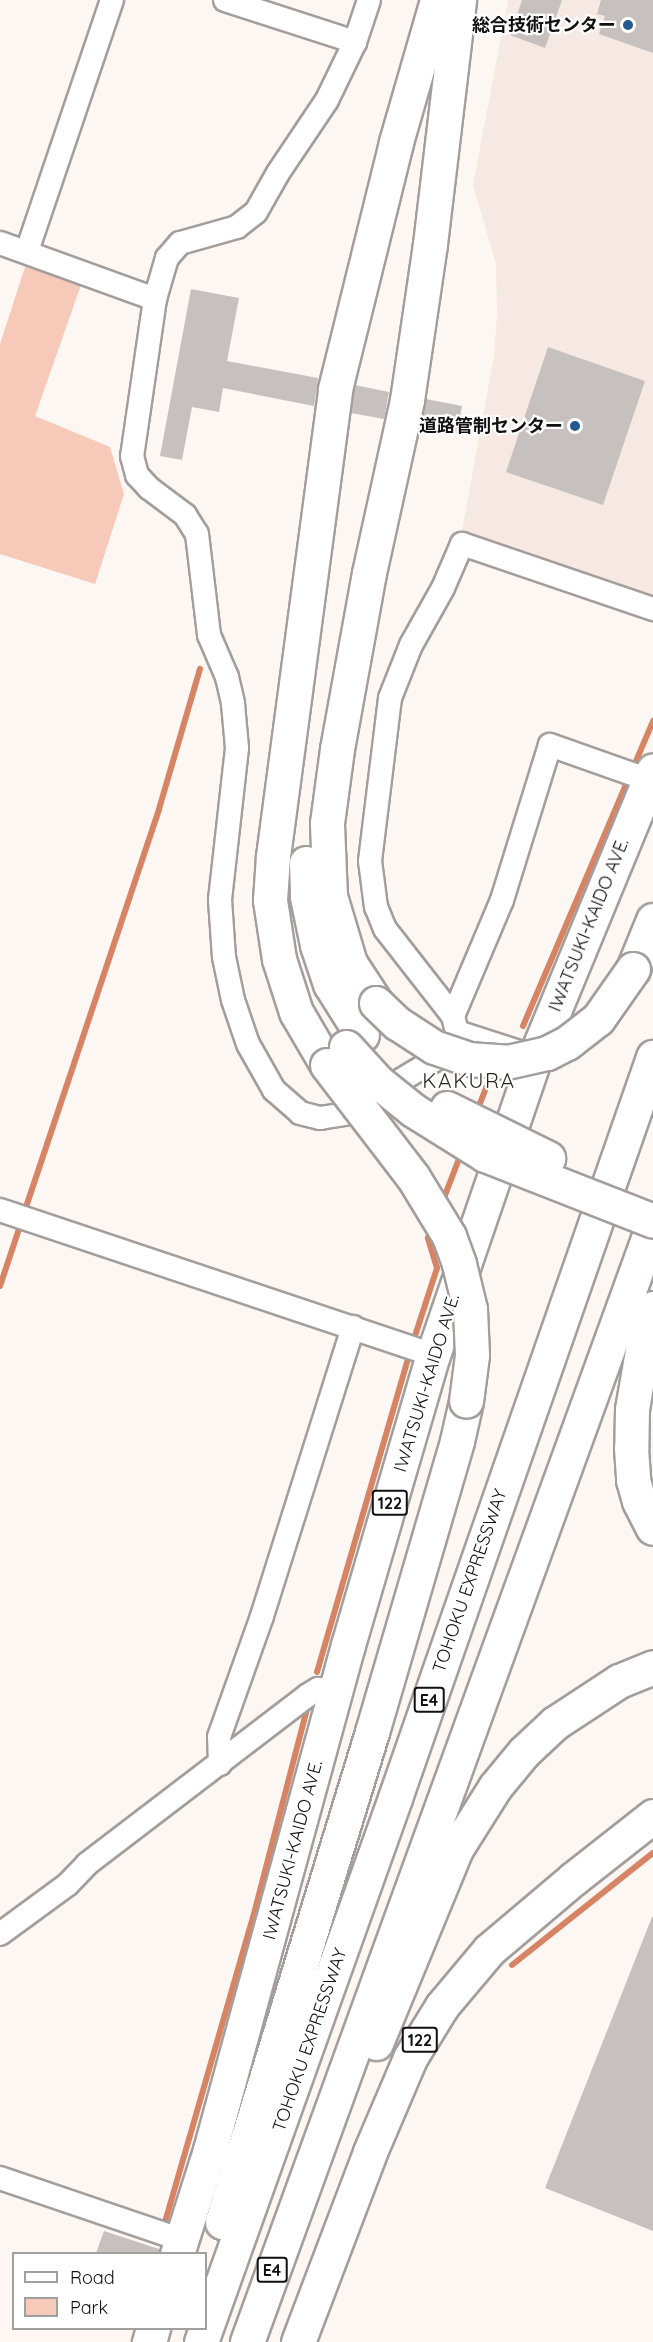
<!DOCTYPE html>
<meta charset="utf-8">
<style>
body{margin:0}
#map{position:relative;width:653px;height:2342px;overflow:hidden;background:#fdf7f4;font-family:Quicksand,"Noto Sans JP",sans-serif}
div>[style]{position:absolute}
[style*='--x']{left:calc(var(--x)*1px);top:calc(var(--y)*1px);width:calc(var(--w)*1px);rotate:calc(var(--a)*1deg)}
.built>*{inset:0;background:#f6e8e2}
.green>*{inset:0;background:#f7c9b8}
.stream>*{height:6px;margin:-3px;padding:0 3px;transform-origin:3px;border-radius:3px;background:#d68463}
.building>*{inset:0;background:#c6c0be}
.roads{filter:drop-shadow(2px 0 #a39e9b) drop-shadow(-2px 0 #a39e9b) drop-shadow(0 2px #a39e9b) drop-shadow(0 -2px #a39e9b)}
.minor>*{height:22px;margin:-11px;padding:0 11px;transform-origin:11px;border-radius:11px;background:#fff}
.highway>*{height:33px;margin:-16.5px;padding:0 16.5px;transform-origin:16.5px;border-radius:16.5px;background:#fff}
.bridges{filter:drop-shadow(2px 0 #a39e9b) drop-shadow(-2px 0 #a39e9b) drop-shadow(0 2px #a39e9b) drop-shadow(0 -2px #a39e9b)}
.highway-bridge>*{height:33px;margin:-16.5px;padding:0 16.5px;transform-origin:16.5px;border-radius:16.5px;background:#fff}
.dots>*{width:16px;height:16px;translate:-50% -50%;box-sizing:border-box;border:3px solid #fff;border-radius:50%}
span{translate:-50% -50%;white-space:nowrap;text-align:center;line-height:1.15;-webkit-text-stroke:4.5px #fff;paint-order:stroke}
.shield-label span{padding:2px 4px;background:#fff;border:2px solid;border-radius:4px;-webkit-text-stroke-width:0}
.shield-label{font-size:16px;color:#110f0f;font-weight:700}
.poi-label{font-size:18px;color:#110f0f;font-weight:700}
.right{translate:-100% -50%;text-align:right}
.street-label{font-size:18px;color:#110f0f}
.quarter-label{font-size:21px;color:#2d2826;letter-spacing:1.5px}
.legend{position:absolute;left:12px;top:2252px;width:195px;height:78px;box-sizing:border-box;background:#fff;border:2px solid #a09f9f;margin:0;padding:8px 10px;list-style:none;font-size:18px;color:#110f0f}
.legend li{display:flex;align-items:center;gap:12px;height:30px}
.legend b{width:30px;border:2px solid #a09f9f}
</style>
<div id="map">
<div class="built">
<div style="clip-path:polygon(508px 0,653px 0,653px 600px,461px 536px,494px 356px,497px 314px,496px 264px,473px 185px)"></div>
</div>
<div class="green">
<div style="clip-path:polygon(26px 264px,82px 282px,35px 416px,110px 447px,124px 494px,95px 584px,0 554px,0 344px)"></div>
</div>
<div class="stream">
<div style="--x:523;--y:1026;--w:332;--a:-66.9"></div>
<div style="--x:477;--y:1111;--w:44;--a:-68.7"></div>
<div style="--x:442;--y:1203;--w:56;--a:-69"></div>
<div style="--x:24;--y:1213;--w:426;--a:-71.5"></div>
<div style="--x:159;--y:809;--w:146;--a:-73.7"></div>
<div style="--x:0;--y:1286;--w:66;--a:-71.6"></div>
<div style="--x:413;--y:1342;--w:78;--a:-72"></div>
<div style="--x:437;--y:1268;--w:31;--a:-107"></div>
<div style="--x:428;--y:1238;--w:10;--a:-66"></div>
<div style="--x:317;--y:1672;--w:333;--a:-73.8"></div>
<div style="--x:512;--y:1965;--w:180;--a:-38.5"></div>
<div style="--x:163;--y:2229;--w:336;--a:-73.9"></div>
<div style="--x:256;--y:1906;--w:203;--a:-75.5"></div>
</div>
<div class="building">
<div style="clip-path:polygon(522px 0,562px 0,545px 48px,510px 35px)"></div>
<div style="clip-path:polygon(601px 0,653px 0,653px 53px,599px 34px,605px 16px,597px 14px)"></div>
<div style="clip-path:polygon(191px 289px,239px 298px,227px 361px,318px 378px,314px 406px,223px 388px,219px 412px,192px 407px,182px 460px,160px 456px)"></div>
<div style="clip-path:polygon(548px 347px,645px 381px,603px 505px,506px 472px)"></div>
<div style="clip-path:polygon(355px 385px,389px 392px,384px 419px,351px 413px)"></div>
<div style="clip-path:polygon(426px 399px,462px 406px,457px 433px,420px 426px)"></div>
<div style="clip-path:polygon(652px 1917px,653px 1917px,653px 2231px,545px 2188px)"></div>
<div style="clip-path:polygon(104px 2231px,159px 2249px,159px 2253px,96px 2253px)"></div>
</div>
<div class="roads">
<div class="minor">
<div style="--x:225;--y:0;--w:137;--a:17.9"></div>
<div style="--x:369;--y:0;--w:44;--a:108.4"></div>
<div style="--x:355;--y:42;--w:64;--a:115.8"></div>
<div style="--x:327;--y:100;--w:88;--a:123.9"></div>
<div style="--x:278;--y:173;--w:45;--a:119.4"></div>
<div style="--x:256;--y:212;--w:24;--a:142"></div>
<div style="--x:237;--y:227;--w:59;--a:164.3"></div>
<div style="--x:180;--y:243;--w:20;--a:131"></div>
<div style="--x:167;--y:258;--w:43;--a:106.3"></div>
<div style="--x:155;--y:299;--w:159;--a:98.3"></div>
<div style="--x:132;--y:456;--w:20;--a:75"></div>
<div style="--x:137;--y:475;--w:18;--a:47"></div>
<div style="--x:149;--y:488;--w:45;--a:36.9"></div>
<div style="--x:185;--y:515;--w:22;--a:58"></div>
<div style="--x:197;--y:534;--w:102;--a:83.2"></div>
<div style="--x:209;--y:635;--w:46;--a:66.8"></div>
<div style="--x:227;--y:677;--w:28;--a:77"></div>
<div style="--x:233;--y:704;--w:44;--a:84.8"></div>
<div style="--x:237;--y:748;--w:153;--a:96.4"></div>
<div style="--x:220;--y:900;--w:57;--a:86"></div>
<div style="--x:224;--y:957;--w:44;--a:78.2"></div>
<div style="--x:233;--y:1000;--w:46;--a:71.2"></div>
<div style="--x:248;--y:1044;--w:53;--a:60.5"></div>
<div style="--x:274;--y:1090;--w:35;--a:41"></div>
<div style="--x:300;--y:1113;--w:21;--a:14"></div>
<div style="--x:320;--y:1118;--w:24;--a:-9"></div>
<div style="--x:344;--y:1114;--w:104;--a:-30.8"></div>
<div style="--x:433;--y:1061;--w:28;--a:-42"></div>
<div style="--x:454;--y:1042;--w:10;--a:-73"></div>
<div style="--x:457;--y:1032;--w:16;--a:-104"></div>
<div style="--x:453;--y:1016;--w:110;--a:-128"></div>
<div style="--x:385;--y:929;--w:24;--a:-112"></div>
<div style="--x:376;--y:907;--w:46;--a:-97.4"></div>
<div style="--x:370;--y:861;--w:164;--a:-83"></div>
<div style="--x:390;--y:698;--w:57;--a:-68.4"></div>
<div style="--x:411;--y:645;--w:65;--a:-60.7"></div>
<div style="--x:443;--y:588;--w:48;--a:-66.6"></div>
<div style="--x:462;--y:544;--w:202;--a:18.8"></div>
<div style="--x:0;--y:243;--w:165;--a:19.9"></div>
<div style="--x:27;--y:251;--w:265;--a:-71.3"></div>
<div style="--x:453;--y:1016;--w:126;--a:-67.1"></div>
<div style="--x:502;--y:900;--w:162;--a:-72.8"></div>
<div style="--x:550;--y:745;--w:105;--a:19.5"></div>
<div style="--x:457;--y:1032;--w:71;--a:17.9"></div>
<div style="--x:0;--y:1210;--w:457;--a:18.5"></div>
<div style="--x:220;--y:1764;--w:27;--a:-92"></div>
<div style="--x:219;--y:1737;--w:128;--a:-70.4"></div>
<div style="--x:262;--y:1616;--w:303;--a:-72.5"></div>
<div style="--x:0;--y:1934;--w:84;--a:-36.3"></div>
<div style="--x:68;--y:1884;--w:28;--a:-46"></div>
<div style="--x:87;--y:1864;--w:278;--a:-37.4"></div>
<div style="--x:308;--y:1695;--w:12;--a:-31"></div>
<div style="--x:318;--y:1689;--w:19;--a:9"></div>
<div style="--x:0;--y:2178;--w:192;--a:18.8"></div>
</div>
<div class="highway">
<div style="--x:306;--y:863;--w:34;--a:88"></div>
<div style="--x:307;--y:897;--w:49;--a:78.2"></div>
<div style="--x:317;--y:945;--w:41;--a:71.6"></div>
<div style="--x:330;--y:984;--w:60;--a:57.9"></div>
<div style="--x:633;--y:969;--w:53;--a:-67.8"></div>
<div style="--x:376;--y:1003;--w:48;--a:-123"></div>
<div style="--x:350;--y:963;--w:70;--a:-106.6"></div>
<div style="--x:330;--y:896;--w:73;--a:-92.4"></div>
<div style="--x:327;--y:823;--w:75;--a:-82.3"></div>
<div style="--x:337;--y:749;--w:179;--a:-79.7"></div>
<div style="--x:369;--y:573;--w:177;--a:-77.6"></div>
<div style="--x:407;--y:400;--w:158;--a:-81.6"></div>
<div style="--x:430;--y:244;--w:246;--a:-83.2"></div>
<div style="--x:327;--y:1065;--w:61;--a:-120.3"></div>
<div style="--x:296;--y:1012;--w:56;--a:-107.8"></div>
<div style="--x:279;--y:959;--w:60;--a:-98.7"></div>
<div style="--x:270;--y:900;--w:44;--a:-86.1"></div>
<div style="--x:273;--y:856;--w:471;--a:-82.4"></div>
<div style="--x:335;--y:389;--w:254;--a:-76.1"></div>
<div style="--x:396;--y:142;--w:148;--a:-73.9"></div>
<div style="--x:653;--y:1308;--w:21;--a:109"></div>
<div style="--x:646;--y:1328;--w:82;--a:99.8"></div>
<div style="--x:632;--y:1409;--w:39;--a:91"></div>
<div style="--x:631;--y:1448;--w:32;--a:86"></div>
<div style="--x:633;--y:1480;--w:22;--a:74"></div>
<div style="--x:639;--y:1501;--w:30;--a:63"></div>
<div style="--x:376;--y:2043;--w:210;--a:-67.6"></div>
<div style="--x:456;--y:1849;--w:73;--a:-57.8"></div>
<div style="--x:495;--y:1787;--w:45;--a:-50.4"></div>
<div style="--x:524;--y:1752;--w:42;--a:-43.1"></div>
<div style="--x:555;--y:1723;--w:77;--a:-33.3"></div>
<div style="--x:619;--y:1681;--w:37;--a:-22"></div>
<div style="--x:222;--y:2222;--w:512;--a:-72.98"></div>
<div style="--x:372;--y:1732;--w:303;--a:-73.7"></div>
<div style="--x:457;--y:1441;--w:41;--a:-77.3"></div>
<div style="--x:177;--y:2254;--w:109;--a:-72.4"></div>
<div style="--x:210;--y:2150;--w:524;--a:-74.72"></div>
<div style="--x:348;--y:1645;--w:302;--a:-73.7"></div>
<div style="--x:433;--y:1355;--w:315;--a:-71.1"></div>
<div style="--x:535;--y:1057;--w:310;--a:-67.6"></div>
<div style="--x:149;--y:2342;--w:15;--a:-74"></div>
<div style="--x:201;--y:2342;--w:578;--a:-70.37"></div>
<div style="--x:395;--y:1798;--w:785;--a:-70.8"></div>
<div style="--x:247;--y:2342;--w:1188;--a:-70.03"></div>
<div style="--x:298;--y:2342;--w:203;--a:-69.2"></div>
<div style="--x:370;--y:2152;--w:102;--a:-66.9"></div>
<div style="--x:410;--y:2058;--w:61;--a:-58.4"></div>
<div style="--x:442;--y:2006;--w:73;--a:-50"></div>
<div style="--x:489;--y:1950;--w:110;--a:-40.2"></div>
<div style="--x:573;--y:1879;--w:102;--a:-38.2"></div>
</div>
</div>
<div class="bridges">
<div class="highway-bridge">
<div style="--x:376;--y:1003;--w:29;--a:44"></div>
<div style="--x:397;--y:1023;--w:44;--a:33"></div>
<div style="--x:434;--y:1047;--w:36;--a:19"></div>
<div style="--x:468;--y:1059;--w:39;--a:4"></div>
<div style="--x:507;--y:1062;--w:41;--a:-12.7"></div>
<div style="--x:547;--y:1053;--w:22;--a:-27"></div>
<div style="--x:567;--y:1043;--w:39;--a:-38"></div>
<div style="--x:598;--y:1019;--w:61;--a:-55"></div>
<div style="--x:346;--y:1047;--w:46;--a:47.6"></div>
<div style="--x:377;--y:1081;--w:46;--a:38.9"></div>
<div style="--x:413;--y:1110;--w:85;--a:32"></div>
<div style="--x:485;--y:1155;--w:180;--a:21.4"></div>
<div style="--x:327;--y:1065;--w:141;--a:52.5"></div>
<div style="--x:413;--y:1177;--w:69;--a:58.6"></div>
<div style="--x:449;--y:1236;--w:30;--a:70"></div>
<div style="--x:459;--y:1264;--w:46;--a:76.3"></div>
<div style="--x:470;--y:1309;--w:46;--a:87.5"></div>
<div style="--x:472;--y:1355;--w:46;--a:97.4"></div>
<div style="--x:447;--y:1108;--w:113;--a:26.3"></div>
</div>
</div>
<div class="dots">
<div style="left:628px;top:25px;background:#235890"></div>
<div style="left:575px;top:426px;background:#235890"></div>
</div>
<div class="shield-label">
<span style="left:390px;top:1503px">122</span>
<span style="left:429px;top:1700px">E4</span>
<span style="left:420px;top:2040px">122</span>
<span style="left:272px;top:2270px">E4</span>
</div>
<div class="poi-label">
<span class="right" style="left:616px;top:25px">総合技術センター</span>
<span class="right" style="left:563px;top:426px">道路管制センター</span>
</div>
<div class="street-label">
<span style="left:589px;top:925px;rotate:-68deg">IWATSUKI-KAIDO AVE.</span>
<span style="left:427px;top:1383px;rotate:-73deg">IWATSUKI-KAIDO AVE.</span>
<span style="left:470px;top:1581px;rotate:-71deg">TOHOKU EXPRESSWAY</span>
<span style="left:293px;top:1850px;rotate:-75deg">IWATSUKI-KAIDO AVE.</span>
<span style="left:310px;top:2040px;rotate:-71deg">TOHOKU EXPRESSWAY</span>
</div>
<div class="quarter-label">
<span style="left:469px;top:1080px">KAKURA</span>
</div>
<ul class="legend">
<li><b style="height:8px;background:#fff"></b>Road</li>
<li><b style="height:16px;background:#f7c9b8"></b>Park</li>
</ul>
</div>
